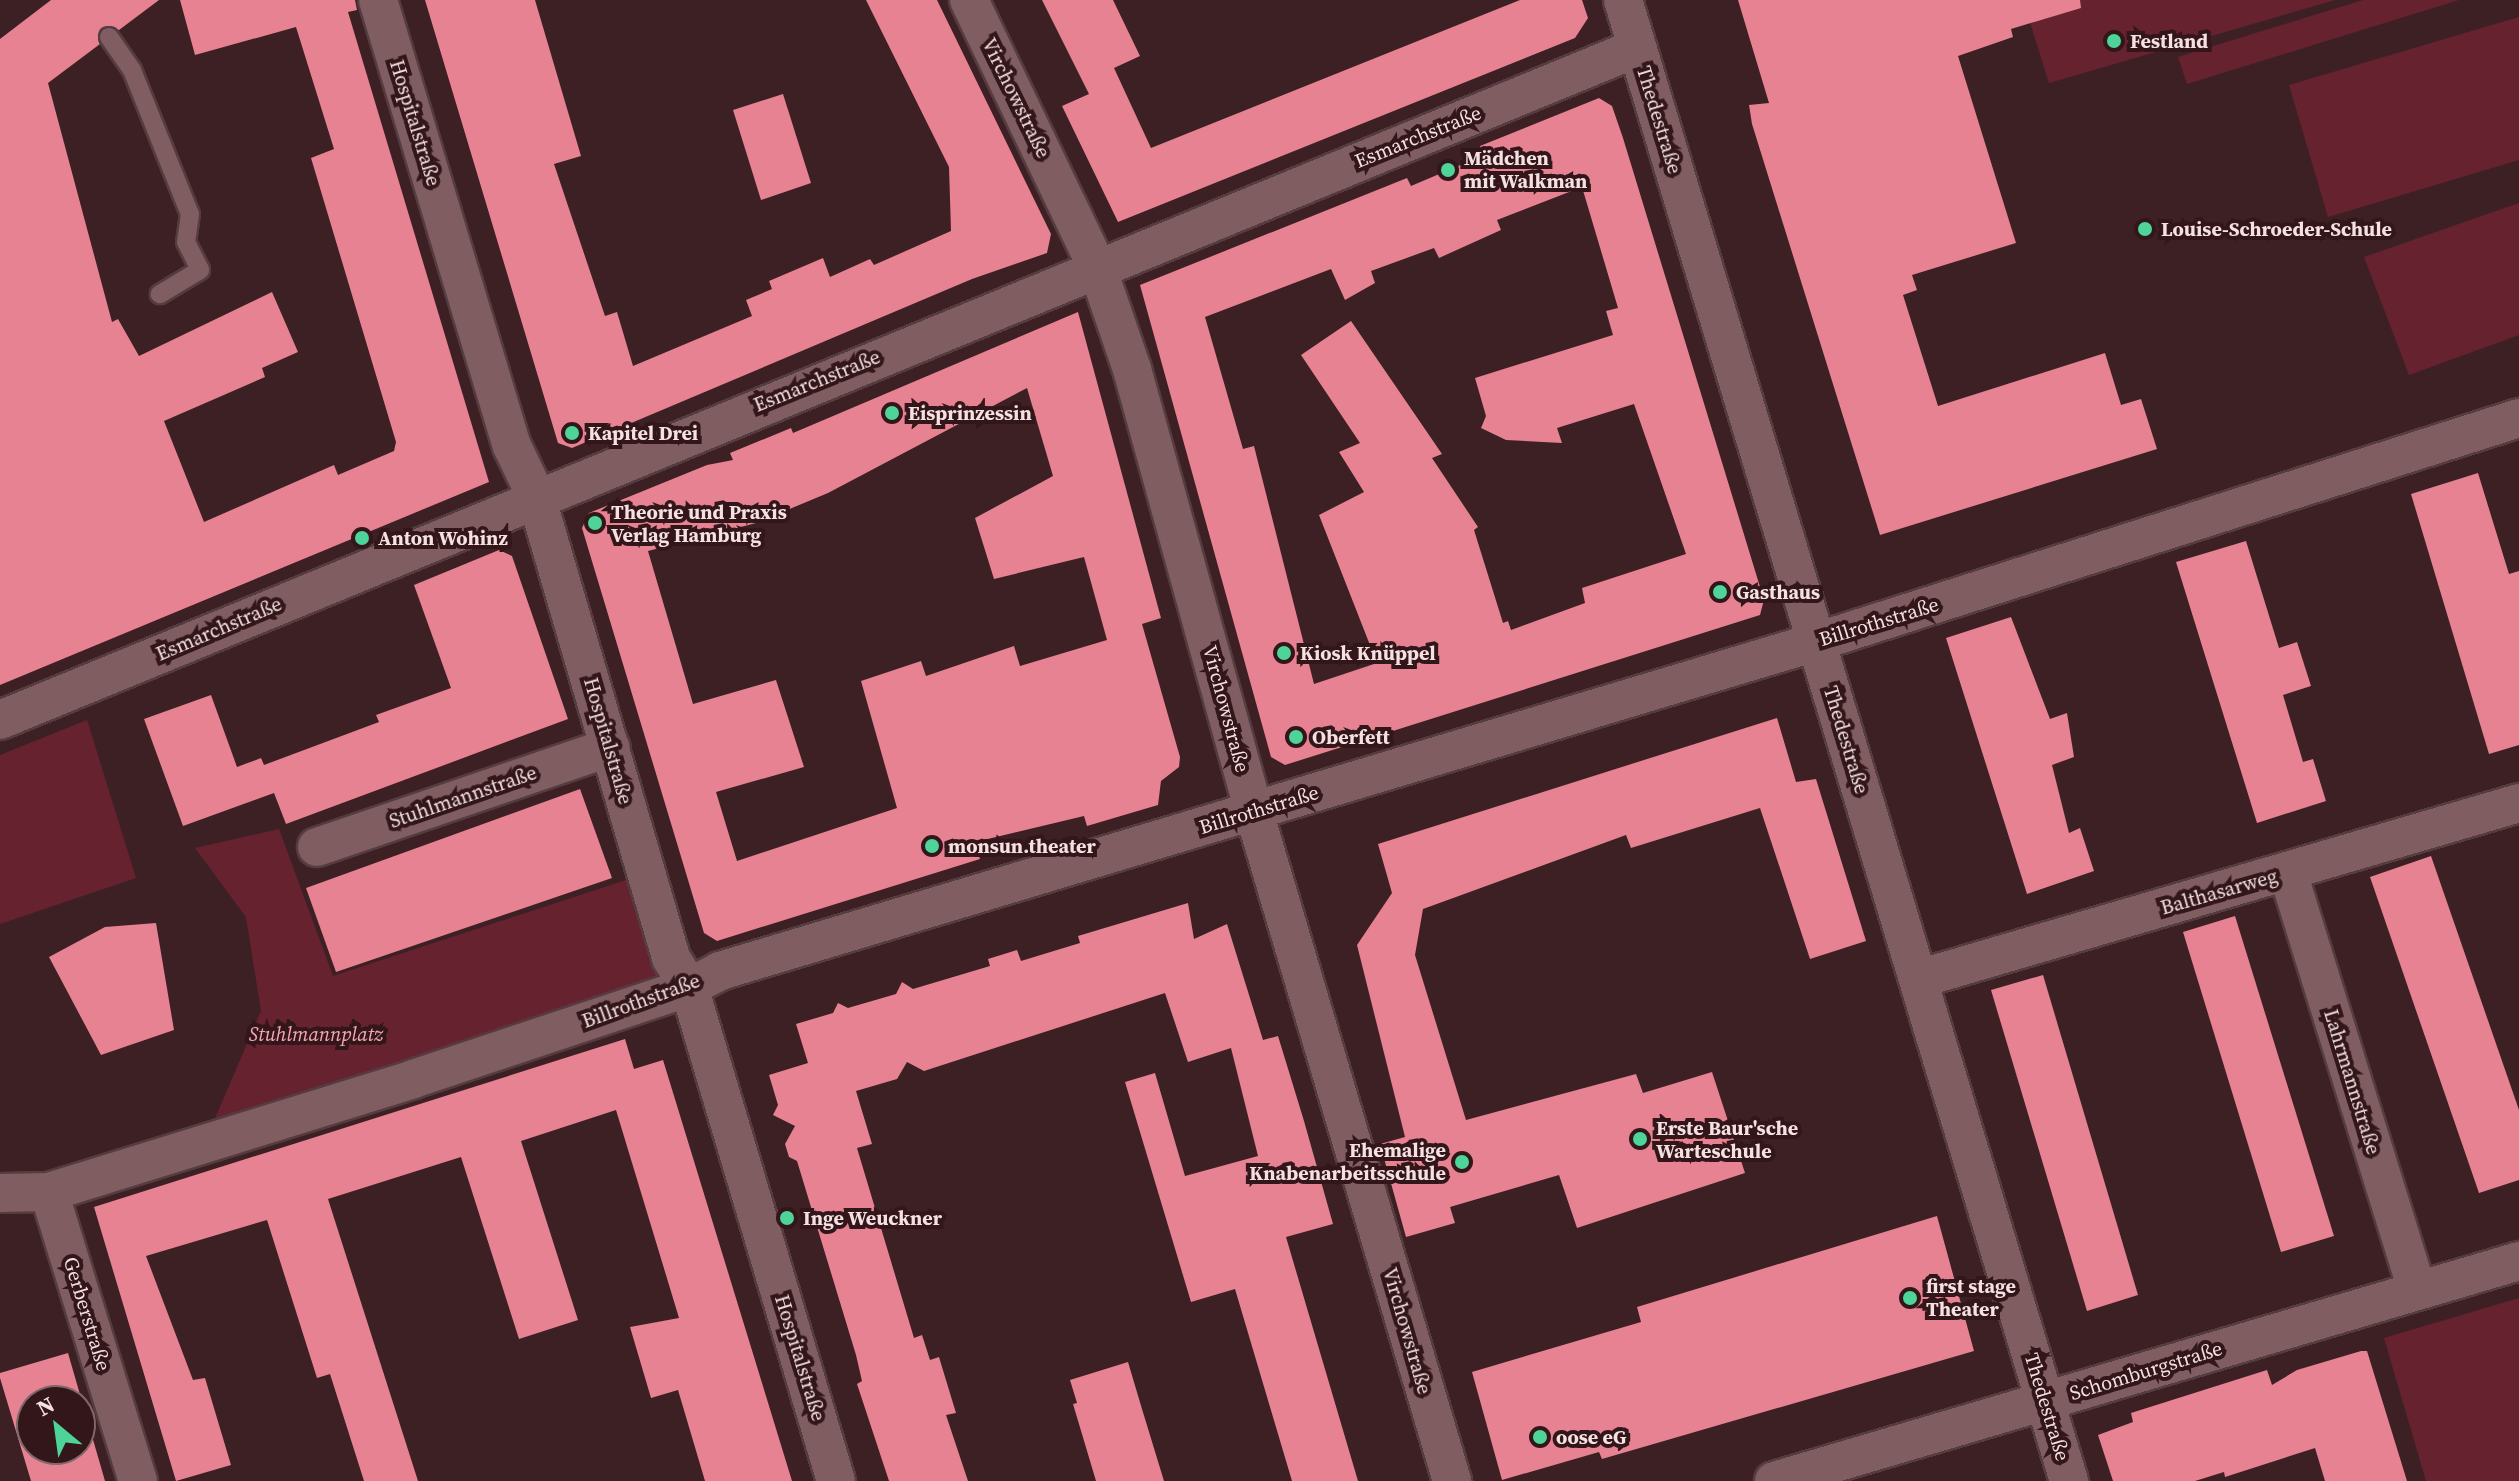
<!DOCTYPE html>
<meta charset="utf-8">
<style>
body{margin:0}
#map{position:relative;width:2519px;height:1481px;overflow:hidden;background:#3d2024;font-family:"Source Serif 4",serif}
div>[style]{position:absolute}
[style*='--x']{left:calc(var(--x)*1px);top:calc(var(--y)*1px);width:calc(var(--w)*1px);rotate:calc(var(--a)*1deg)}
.green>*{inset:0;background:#672230}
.building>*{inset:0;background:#e68291}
.roads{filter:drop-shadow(2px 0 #553c40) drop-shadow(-2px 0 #553c40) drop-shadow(0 2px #553c40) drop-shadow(0 -2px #553c40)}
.service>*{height:18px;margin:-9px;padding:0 9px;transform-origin:9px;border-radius:9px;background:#805d61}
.minor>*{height:38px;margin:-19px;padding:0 19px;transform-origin:19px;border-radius:19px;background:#805d61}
.dots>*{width:22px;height:22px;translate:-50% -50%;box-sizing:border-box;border:4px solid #32161a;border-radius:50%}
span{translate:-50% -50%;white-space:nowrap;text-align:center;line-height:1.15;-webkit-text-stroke:8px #32161a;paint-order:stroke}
.poi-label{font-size:20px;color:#f5e0e2;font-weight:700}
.left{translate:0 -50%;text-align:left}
.right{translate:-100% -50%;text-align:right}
.street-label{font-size:20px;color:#f5e0e2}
.park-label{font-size:20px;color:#f6a8b2;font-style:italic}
.north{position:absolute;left:16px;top:1385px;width:80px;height:80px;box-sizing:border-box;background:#32161a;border:2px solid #80676a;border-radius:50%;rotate:331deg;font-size:22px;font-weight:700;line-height:32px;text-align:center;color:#f5e0e2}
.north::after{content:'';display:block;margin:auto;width:28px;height:36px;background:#4ed399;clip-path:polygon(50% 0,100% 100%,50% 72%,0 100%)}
</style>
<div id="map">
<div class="green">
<div style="clip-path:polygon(2023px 0,2335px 0,2049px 83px)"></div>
<div style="clip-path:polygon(2363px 0,2459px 0,2187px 84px,2178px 57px)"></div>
<div style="clip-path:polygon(2519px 17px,2519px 160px,2328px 217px,2289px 85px)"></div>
<div style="clip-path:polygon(2519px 203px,2519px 335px,2409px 375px,2364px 257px)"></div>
<div style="clip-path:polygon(87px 720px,136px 878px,0 924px,0 755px)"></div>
<div style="clip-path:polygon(279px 829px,333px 976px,632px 878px,666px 984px,210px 1130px,261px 1011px,246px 917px,195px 848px)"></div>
<div style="clip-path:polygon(2519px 1298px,2519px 1481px,2426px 1481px,2384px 1338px)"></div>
</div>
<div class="building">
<div style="clip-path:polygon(51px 0,159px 0,119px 30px,102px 28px,100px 44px,48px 83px,112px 322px,118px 319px,139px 356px,272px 292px,298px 352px,262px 368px,265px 377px,164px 421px,204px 522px,334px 465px,338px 475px,394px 451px,396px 442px,311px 158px,334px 149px,296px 27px,195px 55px,180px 0,355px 0,357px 10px,348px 12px,489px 482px,0 685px,0 39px)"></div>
<div style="clip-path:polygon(425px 0,535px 0,581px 156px,554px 164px,605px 316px,617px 312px,633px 366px,752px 316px,746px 300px,772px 289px,769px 281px,823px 258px,830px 277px,870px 259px,874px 265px,951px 231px,949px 167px,866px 0,937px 0,1051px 234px,1047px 253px,972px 279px,572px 448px,558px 443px)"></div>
<div style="clip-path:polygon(1042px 0,1113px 0,1140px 56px,1114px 68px,1151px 148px,1520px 0,1582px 0,1588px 18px,1575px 38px,1118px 222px,1062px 106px,1089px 94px)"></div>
<div style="clip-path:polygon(1738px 0,2080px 0,2081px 8px,2011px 29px,2013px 37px,1958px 56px,2016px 243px,1912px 275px,1917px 290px,1903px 295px,1938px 406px,2105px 353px,2121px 405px,2141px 399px,2157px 449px,1880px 535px,1752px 124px,1749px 105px,1769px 103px)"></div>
<div style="clip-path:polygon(783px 94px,811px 183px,761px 200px,733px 110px)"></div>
<div style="clip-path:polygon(evenodd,1599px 98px,1612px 106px,1623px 138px,1764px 600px,1760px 615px,1285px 765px,1271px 757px,1140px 285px,1407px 178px,1411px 186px,1484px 155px,1480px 146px,1599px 98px,1582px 187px,1618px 308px,1606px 311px,1613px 335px,1475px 378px,1486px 416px,1481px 428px,1506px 440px,1562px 443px,1557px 428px,1634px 404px,1686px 554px,1582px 588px,1585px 603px,1511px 630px,1508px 621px,1503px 623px,1474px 530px,1478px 527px,1432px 458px,1442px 454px,1351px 321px,1301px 355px,1360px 443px,1339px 452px,1364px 492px,1319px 515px,1377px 663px,1314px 684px,1254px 446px,1243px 449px,1205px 317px,1331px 269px,1345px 300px,1375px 283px,1371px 271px,1434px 248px,1439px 258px,1501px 230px,1497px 220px,1582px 187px)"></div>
<div style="clip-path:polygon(evenodd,1078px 312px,1161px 618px,1142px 624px,1180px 757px,1179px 767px,1161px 781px,1158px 805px,1087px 826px,1084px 816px,975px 842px,980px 859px,717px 941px,704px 933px,582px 528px,589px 513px,707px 465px,733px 460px,730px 453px,791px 428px,793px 433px,1078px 312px,1027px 388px,1053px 476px,975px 518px,994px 579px,1084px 557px,1107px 640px,1020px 666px,1014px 646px,926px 676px,921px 661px,861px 681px,897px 808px,737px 861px,716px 792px,804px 767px,776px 680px,693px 704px,648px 551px,756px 523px,828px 493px,1027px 388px)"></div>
<div style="clip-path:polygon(2478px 473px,2509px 574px,2519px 571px,2519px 745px,2489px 754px,2411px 494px)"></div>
<div style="clip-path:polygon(2246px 541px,2279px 648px,2297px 642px,2311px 686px,2283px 695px,2303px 762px,2313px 759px,2326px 801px,2257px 823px,2176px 562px)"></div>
<div style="clip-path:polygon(499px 550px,512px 556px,568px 719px,286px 824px,274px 793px,183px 826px,144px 719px,211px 695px,237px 767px,261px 758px,264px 765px,379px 722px,376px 715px,451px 688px,414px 585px)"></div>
<div style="clip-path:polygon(2011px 617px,2050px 719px,2067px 713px,2074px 757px,2052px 765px,2069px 833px,2080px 828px,2094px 871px,2027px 894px,1946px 638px)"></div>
<div style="clip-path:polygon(1777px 718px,1796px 782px,1816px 779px,1866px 941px,1810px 959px,1760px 808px,1631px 848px,1626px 835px,1423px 909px,1415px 955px,1466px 1120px,1636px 1074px,1643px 1093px,1712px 1072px,1745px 1173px,1577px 1228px,1559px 1175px,1450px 1207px,1455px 1223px,1406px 1237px,1380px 1144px,1405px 1137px,1357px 945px,1392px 893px,1378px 844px)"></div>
<div style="clip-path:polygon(580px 789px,612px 878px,336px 972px,306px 888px)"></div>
<div style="clip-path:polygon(2431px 856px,2519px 1110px,2519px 1180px,2479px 1193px,2370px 877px)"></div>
<div style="clip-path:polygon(1188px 903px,1194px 939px,1227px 924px,1263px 1040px,1278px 1036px,1304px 1121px,1333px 1224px,1286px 1237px,1358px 1481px,1292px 1481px,1235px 1289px,1191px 1302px,1125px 1082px,1155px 1073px,1185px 1176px,1258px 1156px,1231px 1048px,1188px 1062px,1165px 993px,924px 1071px,907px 1062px,897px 1079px,856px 1091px,872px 1144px,857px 1148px,914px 1338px,922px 1335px,930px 1360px,939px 1357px,956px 1413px,946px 1415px,968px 1481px,889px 1481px,857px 1384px,862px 1381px,856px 1355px,797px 1161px,789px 1157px,785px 1144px,795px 1126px,773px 1115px,778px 1105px,769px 1075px,808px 1063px,796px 1024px,833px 1013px,838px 1003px,848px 1008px,896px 994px,902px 982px,913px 989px,990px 966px,988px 959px,1017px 950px,1021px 961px,1080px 943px,1078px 936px)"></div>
<div style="clip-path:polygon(2235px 916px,2334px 1236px,2281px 1252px,2183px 932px)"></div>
<div style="clip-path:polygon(156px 923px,174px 1030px,101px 1055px,49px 957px,105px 927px)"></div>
<div style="clip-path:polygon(2043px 975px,2138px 1295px,2087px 1311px,1991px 990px)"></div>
<div style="clip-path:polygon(625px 1039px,634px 1069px,663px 1060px,792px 1481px,705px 1481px,678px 1390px,651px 1398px,630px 1327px,679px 1318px,616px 1110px,521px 1141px,578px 1320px,519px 1339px,461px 1157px,328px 1199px,418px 1481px,364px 1481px,330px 1374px,317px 1378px,267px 1220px,146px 1256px,193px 1380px,205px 1378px,231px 1465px,176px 1481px,94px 1207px)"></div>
<div style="clip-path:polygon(1937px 1216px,1974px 1351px,1602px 1459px,1599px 1452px,1502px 1480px,1472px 1372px,1641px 1322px,1637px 1307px)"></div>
<div style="clip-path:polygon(2361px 1351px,2367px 1351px,2407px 1481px,2325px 1481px,2315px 1448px,2225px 1477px,2224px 1472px,2195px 1481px,2113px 1481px,2098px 1435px,2133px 1422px,2131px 1413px,2267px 1370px,2272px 1385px,2297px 1370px)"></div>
<div style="clip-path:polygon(evenodd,68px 1353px,94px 1443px,105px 1481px,31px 1481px,0 1378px,0 1373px,68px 1353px,32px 1401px,80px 1401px,80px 1449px,32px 1449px,32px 1401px)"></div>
<div style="clip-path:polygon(1128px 1362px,1142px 1409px,1164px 1481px,1096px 1481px,1073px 1404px,1077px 1403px,1070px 1380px)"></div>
</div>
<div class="roads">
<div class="service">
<div style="--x:109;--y:37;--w:40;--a:55.1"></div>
<div style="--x:132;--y:70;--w:155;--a:68.1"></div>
<div style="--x:190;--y:214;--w:28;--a:98"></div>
<div style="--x:186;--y:242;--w:31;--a:63"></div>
<div style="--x:200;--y:270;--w:47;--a:149"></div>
</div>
<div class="minor">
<div style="--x:378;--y:0;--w:466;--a:73.3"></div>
<div style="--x:512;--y:446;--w:55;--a:64.4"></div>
<div style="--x:536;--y:496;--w:481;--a:73.7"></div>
<div style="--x:671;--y:958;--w:34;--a:58"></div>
<div style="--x:689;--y:987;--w:515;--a:73.43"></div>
<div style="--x:969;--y:0;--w:296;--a:64.4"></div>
<div style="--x:1097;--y:267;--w:108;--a:71.1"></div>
<div style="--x:1132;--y:369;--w:459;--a:74.6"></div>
<div style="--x:1254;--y:812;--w:698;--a:73.51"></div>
<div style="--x:1623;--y:0;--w:1547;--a:73.24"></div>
<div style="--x:0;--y:720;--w:1770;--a:-22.32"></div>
<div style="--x:317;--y:847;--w:310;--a:-18.8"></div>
<div style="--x:2288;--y:873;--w:437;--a:72.8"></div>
<div style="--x:1918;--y:979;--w:626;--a:-16.32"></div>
<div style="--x:49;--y:1192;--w:302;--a:72.9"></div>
<div style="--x:0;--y:1193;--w:49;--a:-1.2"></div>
<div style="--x:49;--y:1192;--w:381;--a:-17.2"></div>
<div style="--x:413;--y:1079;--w:291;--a:-18.4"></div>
<div style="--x:689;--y:987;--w:35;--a:-27"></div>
<div style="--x:720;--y:971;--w:1144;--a:-16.71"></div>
<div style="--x:1816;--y:642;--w:738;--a:-17.67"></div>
<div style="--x:1774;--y:1481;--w:777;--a:-16.45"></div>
</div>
</div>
<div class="dots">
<div style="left:2114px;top:41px;background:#4ed399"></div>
<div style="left:1448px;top:170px;background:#4ed399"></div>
<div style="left:2145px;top:229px;background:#4ed399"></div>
<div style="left:892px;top:413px;background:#4ed399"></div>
<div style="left:572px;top:433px;background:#4ed399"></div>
<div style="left:595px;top:523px;background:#4ed399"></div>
<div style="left:362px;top:538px;background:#4ed399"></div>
<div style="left:1720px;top:592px;background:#4ed399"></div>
<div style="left:1284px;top:653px;background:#4ed399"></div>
<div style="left:1296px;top:737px;background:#4ed399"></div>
<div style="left:932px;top:846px;background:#4ed399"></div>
<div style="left:1640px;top:1139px;background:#4ed399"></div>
<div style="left:1462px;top:1162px;background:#4ed399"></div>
<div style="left:787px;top:1218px;background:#4ed399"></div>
<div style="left:1910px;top:1298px;background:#4ed399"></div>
<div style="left:1540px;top:1437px;background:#4ed399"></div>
</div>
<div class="poi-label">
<span class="left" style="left:2130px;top:41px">Festland</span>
<span class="left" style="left:1464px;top:170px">Mädchen<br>mit Walkman</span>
<span class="left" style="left:2161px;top:229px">Louise-Schroeder-Schule</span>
<span class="left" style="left:908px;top:413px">Eisprinzessin</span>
<span class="left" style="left:588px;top:433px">Kapitel Drei</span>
<span class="left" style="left:611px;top:524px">Theorie und Praxis<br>Verlag Hamburg</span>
<span class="left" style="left:378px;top:538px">Anton Wohinz</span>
<span class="left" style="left:1736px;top:592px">Gasthaus</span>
<span class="left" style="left:1300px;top:653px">Kiosk Knüppel</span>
<span class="left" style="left:1312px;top:737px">Oberfett</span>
<span class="left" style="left:948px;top:846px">monsun.theater</span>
<span class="left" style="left:1656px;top:1140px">Erste Baur'sche<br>Warteschule</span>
<span class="right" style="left:1446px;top:1162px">Ehemalige<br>Knabenarbeitsschule</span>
<span class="left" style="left:803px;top:1218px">Inge Weuckner</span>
<span class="left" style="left:1926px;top:1298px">first stage<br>Theater</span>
<span class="left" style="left:1556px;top:1437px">oose eG</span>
</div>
<div class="street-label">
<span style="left:1016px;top:98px;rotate:64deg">Virchowstraße</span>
<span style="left:1659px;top:120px;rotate:73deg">Thedestraße</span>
<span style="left:415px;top:123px;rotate:73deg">Hospitalstraße</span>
<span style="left:1418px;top:137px;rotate:-22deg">Esmarchstraße</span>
<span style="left:817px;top:381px;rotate:-22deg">Esmarchstraße</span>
<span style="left:1879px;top:622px;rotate:-17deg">Billrothstraße</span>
<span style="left:219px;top:629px;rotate:-23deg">Esmarchstraße</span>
<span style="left:1226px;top:709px;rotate:75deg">Virchowstraße</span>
<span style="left:1846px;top:740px;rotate:73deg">Thedestraße</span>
<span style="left:608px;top:741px;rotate:74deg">Hospitalstraße</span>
<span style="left:463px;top:797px;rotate:-19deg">Stuhlmannstraße</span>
<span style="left:1259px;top:810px;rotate:-17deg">Billrothstraße</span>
<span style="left:2219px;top:892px;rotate:-16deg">Balthasarweg</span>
<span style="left:641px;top:1001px;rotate:-20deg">Billrothstraße</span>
<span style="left:2352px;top:1082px;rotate:73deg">Lahrmannstraße</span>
<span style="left:87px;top:1314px;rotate:73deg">Gerberstraße</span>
<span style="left:1407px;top:1331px;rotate:74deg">Virchowstraße</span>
<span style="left:800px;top:1358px;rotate:73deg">Hospitalstraße</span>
<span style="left:2146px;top:1371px;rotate:-17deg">Schomburgstraße</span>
<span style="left:2047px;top:1407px;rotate:73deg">Thedestraße</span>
</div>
<div class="park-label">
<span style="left:316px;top:1034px">Stuhlmannplatz</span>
</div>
<div class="north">N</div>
</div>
